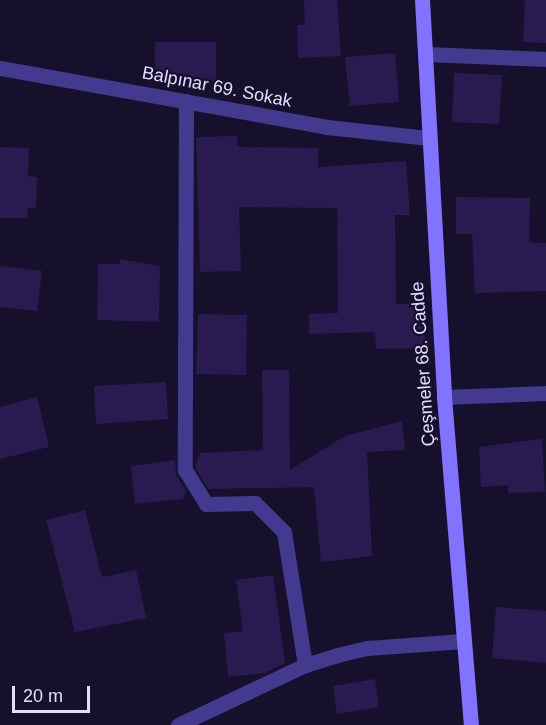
<!DOCTYPE html>
<meta charset="utf-8">
<style>
body{margin:0}
#map{position:relative;width:546px;height:725px;overflow:hidden;background:#17102d;font-family:Arial,sans-serif}
div>[style]{position:absolute}
[style*='--x']{left:calc(var(--x)*1px);top:calc(var(--y)*1px);width:calc(var(--w)*1px);rotate:calc(var(--a)*1deg)}
.building>*{inset:0;background:#291b4f}
.street>*{height:15px;margin:-7.5px;padding:0 7.5px;transform-origin:7.5px;border-radius:7.5px;background:#43398e}
.secondary>*{height:15px;margin:-7.5px;padding:0 7.5px;transform-origin:7.5px;border-radius:7.5px;background:#8173ff}
span{translate:-50% -50%;white-space:nowrap;text-align:center;line-height:1.15;-webkit-text-stroke:4.5px #17102d;paint-order:stroke}
.street-label{font-size:18px;color:#e2dcff}
.scale{position:absolute;left:12px;top:686px;width:78px;height:27px;box-sizing:border-box;border:3px solid #e2dcff;border-top:0;padding-left:8px;font-size:18px;line-height:21px;white-space:nowrap;color:#e2dcff;-webkit-text-stroke:4px #17102d;paint-order:stroke}
</style>
<div id="map">
<div class="building">
<div style="clip-path:polygon(304px 0,337px 0,341px 56px,298px 58px,297px 25px,305px 25px)"></div>
<div style="clip-path:polygon(525px 0,546px 0,546px 43px,523px 42px)"></div>
<div style="clip-path:polygon(155px 42px,216px 42px,216px 81px,155px 81px)"></div>
<div style="clip-path:polygon(395px 53px,399px 102px,350px 106px,345px 57px)"></div>
<div style="clip-path:polygon(454px 73px,502px 75px,499px 124px,452px 122px)"></div>
<div style="clip-path:polygon(237px 136px,237px 147px,318px 148px,318px 167px,406px 161px,410px 215px,395px 215px,396px 304px,424px 303px,425px 348px,376px 349px,375px 332px,309px 334px,309px 314px,338px 313px,337px 208px,239px 207px,241px 271px,200px 272px,196px 137px)"></div>
<div style="clip-path:polygon(0 147px,29px 148px,28px 176px,37px 177px,36px 208px,28px 208px,27px 218px,0 218px)"></div>
<div style="clip-path:polygon(456px 197px,530px 198px,529px 242px,546px 243px,546px 291px,475px 293px,472px 234px,456px 234px)"></div>
<div style="clip-path:polygon(120px 259px,160px 266px,159px 322px,97px 320px,98px 264px,120px 264px)"></div>
<div style="clip-path:polygon(0 266px,42px 271px,37px 311px,0 307px)"></div>
<div style="clip-path:polygon(198px 314px,247px 315px,246px 375px,196px 374px)"></div>
<div style="clip-path:polygon(262px 370px,289px 370px,290px 470px,345px 436px,402px 421px,405px 450px,367px 452px,372px 556px,321px 562px,314px 487px,208px 489px,195px 467px,200px 453px,263px 450px)"></div>
<div style="clip-path:polygon(166px 382px,168px 419px,96px 424px,94px 386px)"></div>
<div style="clip-path:polygon(37px 397px,49px 447px,0 459px,0 407px)"></div>
<div style="clip-path:polygon(542px 439px,545px 492px,508px 493px,508px 485px,481px 487px,479px 447px)"></div>
<div style="clip-path:polygon(175px 460px,176px 475px,186px 490px,183px 499px,135px 504px,131px 466px)"></div>
<div style="clip-path:polygon(85px 510px,102px 577px,136px 570px,146px 618px,75px 632px,46px 520px)"></div>
<div style="clip-path:polygon(273px 575px,285px 663px,265px 673px,228px 677px,224px 633px,243px 631px,236px 580px)"></div>
<div style="clip-path:polygon(496px 607px,546px 611px,546px 663px,492px 658px)"></div>
<div style="clip-path:polygon(375px 679px,379px 707px,337px 714px,333px 686px)"></div>
</div>
<div class="street">
<div style="--x:427;--y:54;--w:119;--a:2.4"></div>
<div style="--x:0;--y:68;--w:332;--a:10.2"></div>
<div style="--x:327;--y:127;--w:103;--a:6.2"></div>
<div style="--x:186;--y:101;--w:369;--a:90.2"></div>
<div style="--x:185;--y:470;--w:40;--a:58"></div>
<div style="--x:206;--y:504;--w:49;--a:-1.2"></div>
<div style="--x:255;--y:503;--w:41;--a:45"></div>
<div style="--x:284;--y:532;--w:135;--a:81"></div>
<div style="--x:444;--y:397;--w:102;--a:-2.2"></div>
<div style="--x:178;--y:725;--w:140;--a:-25.3"></div>
<div style="--x:305;--y:665;--w:34;--a:-17"></div>
<div style="--x:337;--y:655;--w:32;--a:-13"></div>
<div style="--x:368;--y:648;--w:95;--a:-4.2"></div>
</div>
<div class="secondary">
<div style="--x:422;--y:0;--w:398;--a:86.8"></div>
<div style="--x:444;--y:397;--w:329;--a:85.3"></div>
</div>
<div class="street-label">
<span style="left:217px;top:87px;rotate:11deg">Balpınar 69. Sokak</span>
<span style="left:423px;top:364px;rotate:-94deg">Çeşmeler 68. Cadde</span>
</div>
<div class="scale">20 m</div>
</div>
